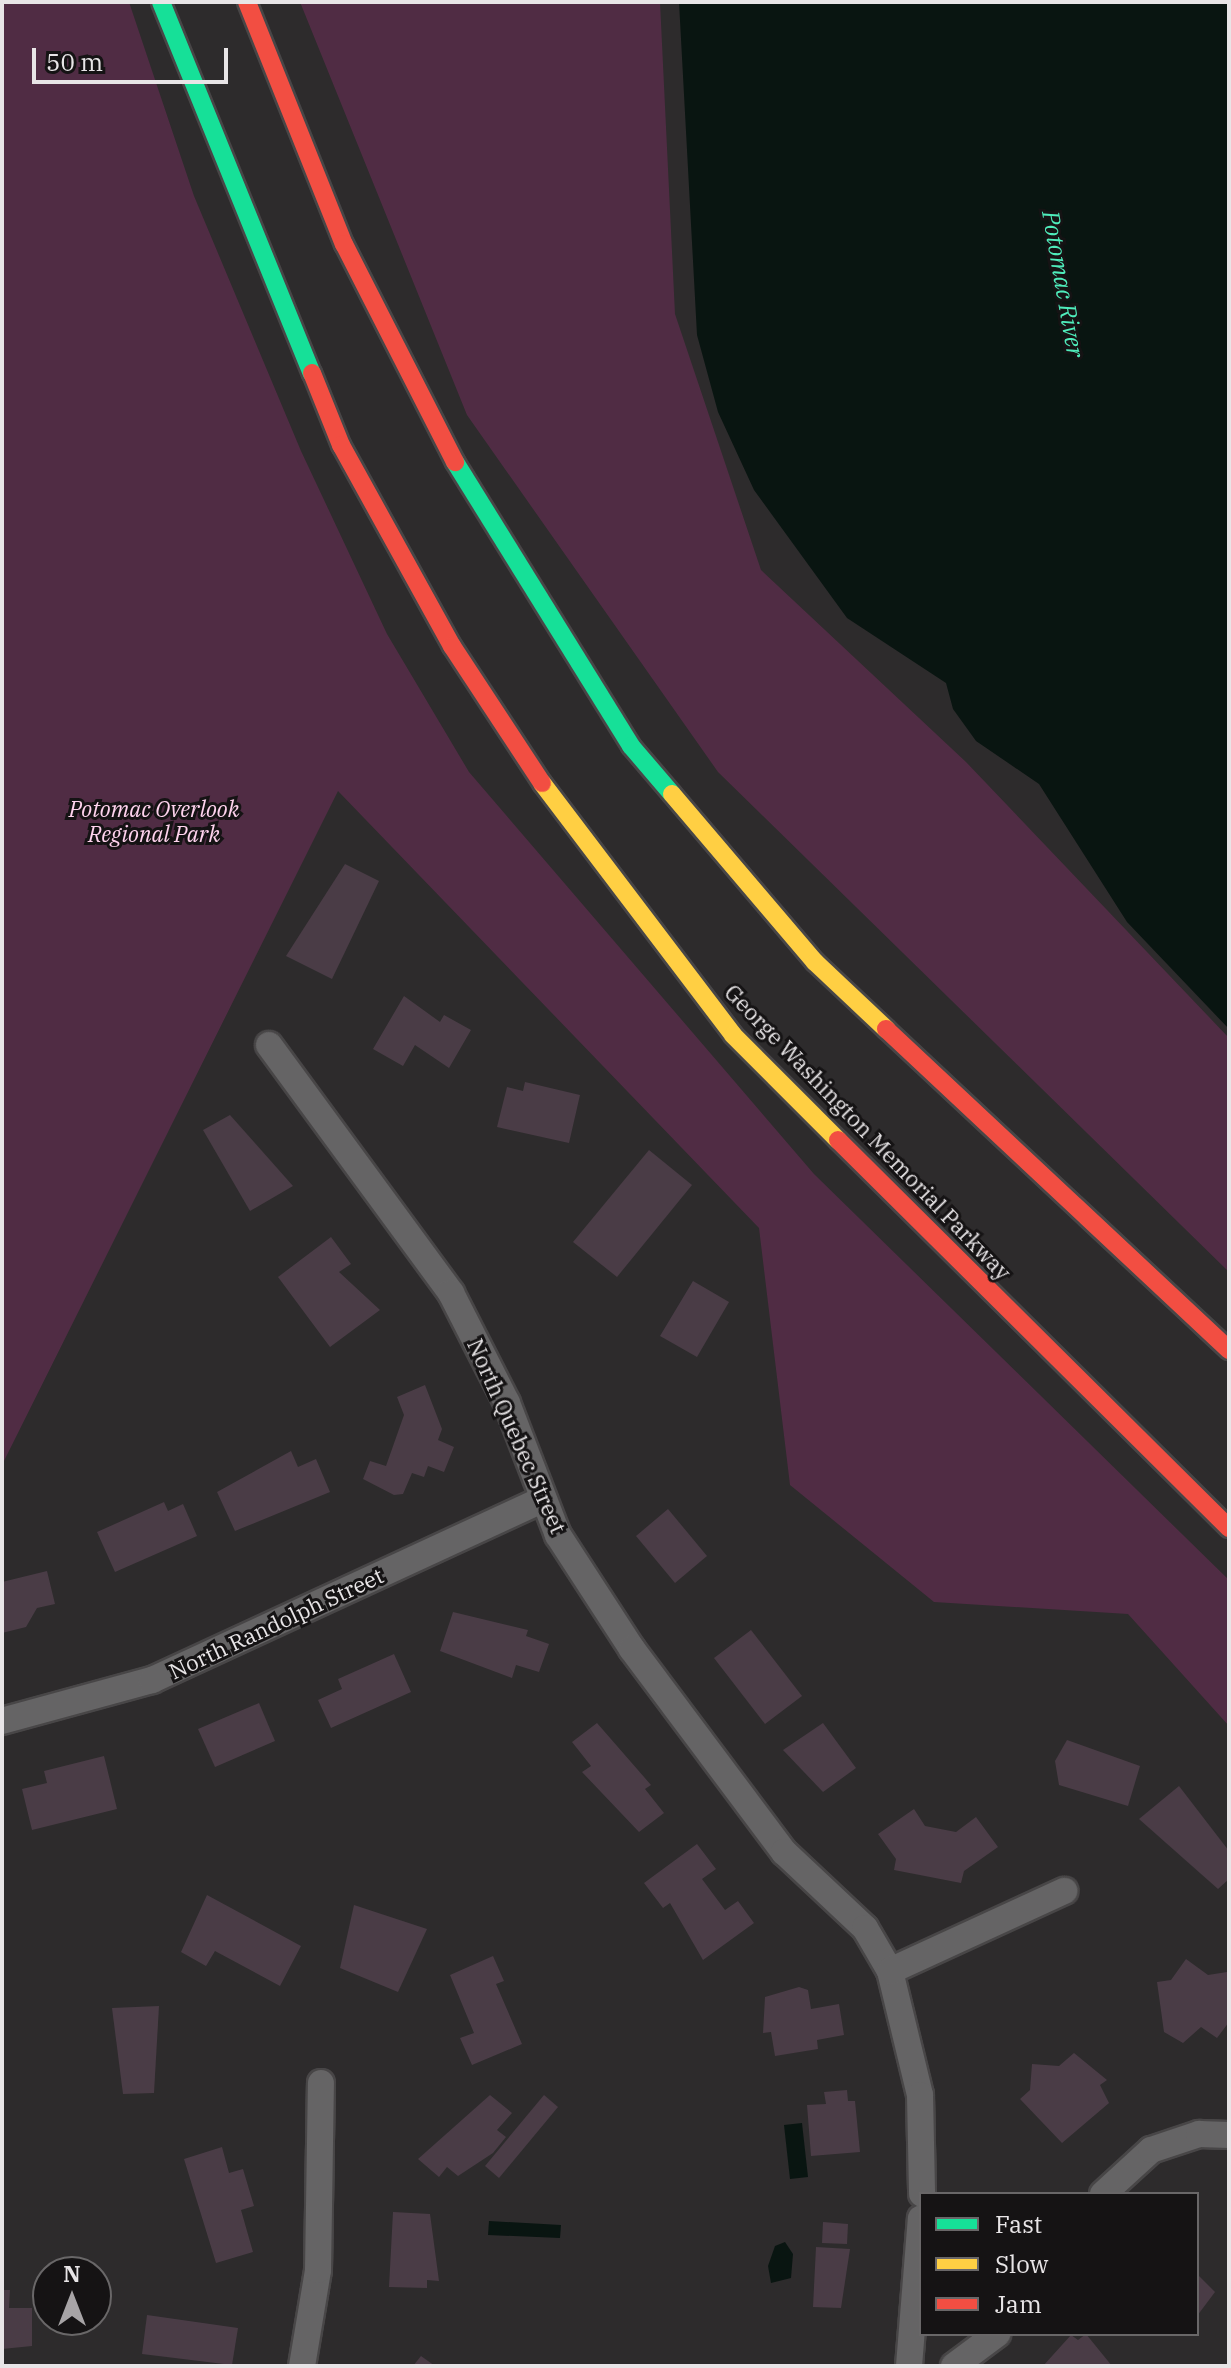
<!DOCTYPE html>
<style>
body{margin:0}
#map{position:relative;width:1231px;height:2368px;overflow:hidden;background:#2d2b2c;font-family:"IBM Plex Serif",serif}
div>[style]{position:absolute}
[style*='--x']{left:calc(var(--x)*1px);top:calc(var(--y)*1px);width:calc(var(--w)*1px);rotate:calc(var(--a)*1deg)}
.green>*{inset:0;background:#502c44}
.water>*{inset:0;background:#091511}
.building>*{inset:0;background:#4a3c46}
.roads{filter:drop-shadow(2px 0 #484647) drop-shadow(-2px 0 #484647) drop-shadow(0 2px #484647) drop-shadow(0 -2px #484647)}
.street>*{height:26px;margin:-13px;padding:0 13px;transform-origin:13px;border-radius:13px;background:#656465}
.fast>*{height:18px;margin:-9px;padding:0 9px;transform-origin:9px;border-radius:9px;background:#16e098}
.slow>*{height:18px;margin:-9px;padding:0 9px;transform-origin:9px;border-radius:9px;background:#ffcf43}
.jam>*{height:18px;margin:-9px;padding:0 9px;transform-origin:9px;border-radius:9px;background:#f24e42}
span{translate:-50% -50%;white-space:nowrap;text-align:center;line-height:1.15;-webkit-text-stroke:6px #151314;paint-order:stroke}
.park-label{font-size:22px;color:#ffd3ee;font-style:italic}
.street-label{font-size:22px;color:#e8e5e7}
.water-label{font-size:24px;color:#4fecbb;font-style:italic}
.frame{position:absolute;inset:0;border:4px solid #e8e5e7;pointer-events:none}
.legend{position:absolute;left:919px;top:2192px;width:280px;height:144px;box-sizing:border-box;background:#151314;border:2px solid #696768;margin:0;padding:10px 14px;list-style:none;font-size:24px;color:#e8e5e7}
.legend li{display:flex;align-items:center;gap:16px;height:40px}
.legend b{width:40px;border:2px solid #696768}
.north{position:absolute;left:32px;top:2256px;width:80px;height:80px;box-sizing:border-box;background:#151314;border:2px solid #696768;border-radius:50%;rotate:0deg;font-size:22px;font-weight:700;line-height:32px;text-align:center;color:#e8e5e7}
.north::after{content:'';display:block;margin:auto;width:28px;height:36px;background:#a7a4a6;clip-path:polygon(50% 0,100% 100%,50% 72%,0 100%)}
.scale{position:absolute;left:32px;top:48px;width:196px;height:36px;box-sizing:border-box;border:4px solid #e8e5e7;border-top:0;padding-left:10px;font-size:24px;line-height:28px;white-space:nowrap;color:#e8e5e7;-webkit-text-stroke:6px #151314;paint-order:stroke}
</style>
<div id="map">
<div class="green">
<div style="clip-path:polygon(2px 2px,129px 2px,194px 196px,301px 451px,387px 634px,469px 772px,814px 1174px,1229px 1580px,1229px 1726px,1128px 1614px,934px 1602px,790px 1485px,759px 1228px,338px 791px,2px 1465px)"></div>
<div style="clip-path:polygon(300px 2px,660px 2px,675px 314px,761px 570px,966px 762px,1229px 1038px,1229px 1272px,718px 772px,467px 415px)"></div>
</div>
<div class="water">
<div style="clip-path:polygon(679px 2px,1229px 2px,1229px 1029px,1127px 922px,1039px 784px,976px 741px,953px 709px,946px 683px,847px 618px,754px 490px,718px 412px,697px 335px)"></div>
<div style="clip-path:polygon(802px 2123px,808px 2177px,790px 2179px,784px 2125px)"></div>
<div style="clip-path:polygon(489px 2221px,561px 2225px,560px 2238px,488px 2235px)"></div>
<div style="clip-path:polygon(785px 2242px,793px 2254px,791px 2278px,771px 2283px,768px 2266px,775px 2246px)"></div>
</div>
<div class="building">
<div style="clip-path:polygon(345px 864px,379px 881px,332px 979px,286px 956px)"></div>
<div style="clip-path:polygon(404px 996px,440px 1022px,444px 1015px,471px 1030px,449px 1068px,415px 1045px,403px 1066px,373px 1049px)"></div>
<div style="clip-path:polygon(525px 1082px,580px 1095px,569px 1143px,497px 1127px,507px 1087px,523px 1091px)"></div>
<div style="clip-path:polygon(230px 1115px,293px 1186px,250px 1211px,203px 1130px)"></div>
<div style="clip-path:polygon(649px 1150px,692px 1185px,617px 1277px,573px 1242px)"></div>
<div style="clip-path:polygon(331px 1237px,351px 1264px,339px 1272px,380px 1310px,330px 1347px,278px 1277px)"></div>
<div style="clip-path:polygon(693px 1281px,729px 1302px,697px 1357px,660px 1336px)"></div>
<div style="clip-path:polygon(425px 1385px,442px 1429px,438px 1440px,454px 1447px,444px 1472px,428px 1466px,424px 1477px,412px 1473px,403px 1494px,394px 1495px,363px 1479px,370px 1461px,386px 1466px,404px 1415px,397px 1397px)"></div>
<div style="clip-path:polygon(291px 1451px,298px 1467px,316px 1459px,330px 1492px,235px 1531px,217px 1492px)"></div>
<div style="clip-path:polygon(164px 1502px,168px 1511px,183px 1504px,197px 1536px,115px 1572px,97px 1532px)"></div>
<div style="clip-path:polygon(668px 1509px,707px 1556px,675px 1583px,636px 1536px)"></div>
<div style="clip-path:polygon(47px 1571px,55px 1604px,37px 1608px,26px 1627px,2px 1633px,2px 1582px)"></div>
<div style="clip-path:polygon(453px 1612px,528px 1630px,526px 1636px,549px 1644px,539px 1672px,516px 1665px,512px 1678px,440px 1651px)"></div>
<div style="clip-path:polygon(751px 1630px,802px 1696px,765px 1724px,714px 1658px)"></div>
<div style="clip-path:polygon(394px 1654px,411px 1692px,331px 1728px,318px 1700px,342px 1689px,338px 1679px)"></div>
<div style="clip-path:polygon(259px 1703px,275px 1741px,215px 1767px,198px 1729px)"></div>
<div style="clip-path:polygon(597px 1723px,651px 1785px,645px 1789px,664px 1813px,639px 1832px,582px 1772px,591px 1766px,572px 1742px)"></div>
<div style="clip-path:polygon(823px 1723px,856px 1768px,823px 1792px,783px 1750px)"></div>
<div style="clip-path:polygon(1067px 1740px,1140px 1766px,1128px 1806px,1059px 1785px,1055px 1761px)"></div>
<div style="clip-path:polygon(104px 1756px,117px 1809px,32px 1830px,22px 1789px,47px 1783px,44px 1771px)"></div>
<div style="clip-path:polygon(1179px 1786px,1229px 1851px,1229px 1879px,1218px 1889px,1139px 1819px)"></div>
<div style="clip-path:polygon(914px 1809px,925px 1826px,956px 1832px,976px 1817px,998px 1847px,964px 1871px,961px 1883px,894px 1870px,896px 1859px,878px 1834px)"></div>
<div style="clip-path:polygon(697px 1844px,716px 1869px,702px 1879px,725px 1910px,738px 1901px,754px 1923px,703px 1960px,670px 1903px,663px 1908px,644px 1883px)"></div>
<div style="clip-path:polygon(207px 1895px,301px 1946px,280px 1986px,215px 1951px,206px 1966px,181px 1952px)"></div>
<div style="clip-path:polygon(354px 1905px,427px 1929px,398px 1992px,340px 1968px)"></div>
<div style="clip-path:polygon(493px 1956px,504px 1981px,496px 1984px,522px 2044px,472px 2065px,460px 2038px,474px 2033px,450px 1975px)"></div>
<div style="clip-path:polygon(1186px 1959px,1208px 1975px,1227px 1972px,1229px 2022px,1217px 2038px,1201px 2027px,1183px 2043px,1164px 2032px,1157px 1982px,1171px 1980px)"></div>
<div style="clip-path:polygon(799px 1987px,808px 1990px,811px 2009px,839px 2004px,844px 2035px,817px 2040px,818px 2049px,775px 2056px,771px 2032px,763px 2033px,765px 1997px)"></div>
<div style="clip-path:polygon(159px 2006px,154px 2093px,123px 2094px,112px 2008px)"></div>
<div style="clip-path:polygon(1074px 2053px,1107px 2080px,1100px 2085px,1109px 2103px,1062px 2143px,1020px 2099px,1030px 2090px,1032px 2064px,1059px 2066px)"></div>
<div style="clip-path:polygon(847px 2090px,848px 2101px,855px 2101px,860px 2152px,811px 2156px,807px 2105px,826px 2104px,824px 2092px)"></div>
<div style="clip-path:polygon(490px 2095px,512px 2113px,497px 2130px,506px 2137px,493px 2153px,458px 2176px,447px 2167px,439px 2177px,418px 2159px)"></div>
<div style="clip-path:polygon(544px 2095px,558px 2107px,499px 2178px,485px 2166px)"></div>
<div style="clip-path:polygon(222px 2147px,229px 2173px,243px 2169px,254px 2206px,241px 2210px,253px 2252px,216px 2263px,184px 2159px)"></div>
<div style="clip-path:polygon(393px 2212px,430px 2214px,439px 2281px,427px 2280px,427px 2288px,389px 2287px)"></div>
<div style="clip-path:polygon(823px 2222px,848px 2224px,847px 2244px,822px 2243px)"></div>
<div style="clip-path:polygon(816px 2247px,850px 2249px,841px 2308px,813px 2307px)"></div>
<div style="clip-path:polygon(1197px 2274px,1215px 2292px,1197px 2316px)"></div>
<div style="clip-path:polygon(2px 2290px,10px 2290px,9px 2308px,32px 2308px,32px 2346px,2px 2349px)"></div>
<div style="clip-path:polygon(147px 2315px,238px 2328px,232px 2365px,142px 2354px)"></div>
<div style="clip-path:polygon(1086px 2334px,1112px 2366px,1043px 2366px,1071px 2335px,1078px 2340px)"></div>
<div style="clip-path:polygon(421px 2356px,435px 2366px,413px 2366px)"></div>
</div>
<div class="roads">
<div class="street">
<div style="--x:269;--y:1045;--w:308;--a:53.7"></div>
<div style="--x:451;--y:1293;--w:123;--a:63"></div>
<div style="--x:507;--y:1403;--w:142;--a:68.9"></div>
<div style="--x:558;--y:1535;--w:136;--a:57"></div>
<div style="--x:632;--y:1649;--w:254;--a:53.2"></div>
<div style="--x:784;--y:1852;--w:111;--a:43.2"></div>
<div style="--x:865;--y:1928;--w:50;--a:59.8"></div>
<div style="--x:890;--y:1971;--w:128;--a:76.4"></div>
<div style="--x:920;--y:2095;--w:99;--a:88.8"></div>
<div style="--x:2;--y:1721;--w:156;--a:-15.3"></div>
<div style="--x:152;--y:1680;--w:429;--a:-24.8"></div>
<div style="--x:890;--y:1971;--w:192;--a:-24.7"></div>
<div style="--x:1103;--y:2194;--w:65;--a:-42.5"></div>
<div style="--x:1151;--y:2150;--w:51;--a:-18.4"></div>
<div style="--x:1199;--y:2134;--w:30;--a:2"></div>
<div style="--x:302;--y:2366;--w:97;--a:-80.5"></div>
<div style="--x:318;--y:2270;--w:187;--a:-89.1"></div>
<div style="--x:909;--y:2366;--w:148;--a:-85.4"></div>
<div style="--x:954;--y:2366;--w:54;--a:-36.7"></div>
</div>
<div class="fast">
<div style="--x:161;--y:2;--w:401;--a:67.9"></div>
<div style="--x:455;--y:462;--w:334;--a:58.2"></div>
<div style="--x:631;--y:746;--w:63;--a:49.5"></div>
</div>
<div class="slow">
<div style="--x:542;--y:783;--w:316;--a:52.8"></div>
<div style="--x:733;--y:1035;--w:148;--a:45"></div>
<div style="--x:672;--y:794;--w:221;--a:49.6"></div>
<div style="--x:815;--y:962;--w:98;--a:43.3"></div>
</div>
<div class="jam">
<div style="--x:247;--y:2;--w:261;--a:68.2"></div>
<div style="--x:344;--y:244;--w:245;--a:63"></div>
<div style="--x:312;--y:373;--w:78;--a:68.1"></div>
<div style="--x:341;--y:445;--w:230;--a:61.1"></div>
<div style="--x:452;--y:646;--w:164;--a:56.7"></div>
<div style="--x:886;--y:1029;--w:470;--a:43.1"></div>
<div style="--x:838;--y:1140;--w:551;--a:44.78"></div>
</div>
</div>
<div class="park-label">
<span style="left:154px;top:821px">Potomac Overlook<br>Regional Park</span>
</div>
<div class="street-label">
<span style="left:868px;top:1132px;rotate:46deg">George Washington Memorial Parkway</span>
<span style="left:517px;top:1436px;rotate:66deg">North Quebec Street</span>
<span style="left:276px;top:1623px;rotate:-25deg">North Randolph Street</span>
</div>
<div class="water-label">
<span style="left:1063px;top:284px;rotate:80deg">Potomac River</span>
</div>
<div class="frame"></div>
<ul class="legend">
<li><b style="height:10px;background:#16e098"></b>Fast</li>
<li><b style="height:10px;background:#ffcf43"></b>Slow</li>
<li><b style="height:10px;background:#f24e42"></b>Jam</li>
</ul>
<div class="north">N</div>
<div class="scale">50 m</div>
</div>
